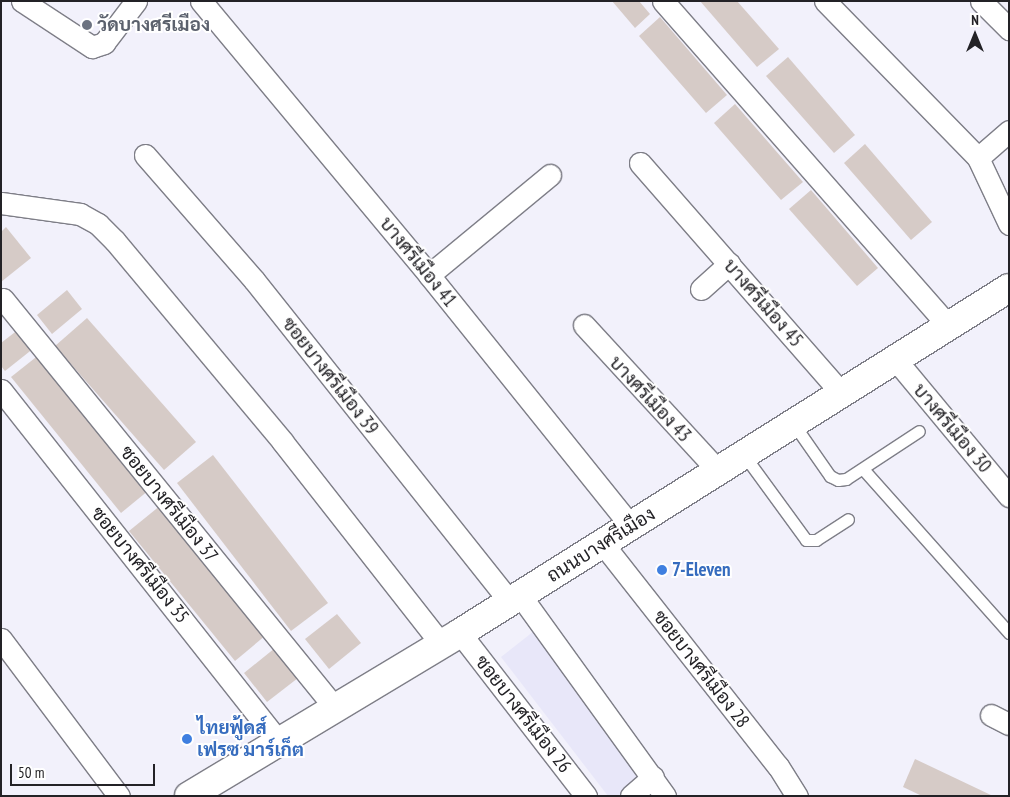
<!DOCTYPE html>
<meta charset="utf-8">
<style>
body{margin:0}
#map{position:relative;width:1010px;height:797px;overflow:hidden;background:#f2f1fb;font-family:"PT Sans Narrow",Sarabun,sans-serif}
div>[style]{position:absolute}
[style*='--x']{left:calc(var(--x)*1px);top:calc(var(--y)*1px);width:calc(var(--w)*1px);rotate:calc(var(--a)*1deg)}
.built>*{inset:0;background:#e8e7f9}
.building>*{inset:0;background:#d6cbc7}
.roads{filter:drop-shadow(1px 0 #7e7e87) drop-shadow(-1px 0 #7e7e87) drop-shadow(0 1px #7e7e87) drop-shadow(0 -1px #7e7e87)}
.service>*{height:11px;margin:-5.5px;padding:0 5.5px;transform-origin:5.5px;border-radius:5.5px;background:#fff}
.minor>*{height:21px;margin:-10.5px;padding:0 10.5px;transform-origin:10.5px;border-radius:10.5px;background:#fff}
.tertiary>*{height:28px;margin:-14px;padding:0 14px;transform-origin:14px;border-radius:14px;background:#fff}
.dots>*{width:14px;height:14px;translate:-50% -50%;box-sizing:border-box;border:2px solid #fff;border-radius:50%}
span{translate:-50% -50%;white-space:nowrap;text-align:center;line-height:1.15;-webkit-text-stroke:4px #fff;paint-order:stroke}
.worship-label{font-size:19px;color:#5b616d;font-weight:700}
.left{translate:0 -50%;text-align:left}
.street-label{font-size:19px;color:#232226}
.shop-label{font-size:19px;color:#366cbe;font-weight:700}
.frame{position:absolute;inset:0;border:2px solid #232226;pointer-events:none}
.north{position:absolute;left:950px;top:10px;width:50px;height:50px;-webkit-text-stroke:4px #fff;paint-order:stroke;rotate:0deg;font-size:14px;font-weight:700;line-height:20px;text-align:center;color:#232226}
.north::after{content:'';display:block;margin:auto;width:18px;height:22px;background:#232226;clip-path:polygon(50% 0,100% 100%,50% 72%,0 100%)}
.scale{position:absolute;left:10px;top:764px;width:145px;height:22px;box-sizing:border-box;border:2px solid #232226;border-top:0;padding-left:6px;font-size:15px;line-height:18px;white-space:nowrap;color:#232226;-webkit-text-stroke:4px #fff;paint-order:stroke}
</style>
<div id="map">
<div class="built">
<div style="clip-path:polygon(534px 631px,645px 775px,618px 796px,608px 796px,501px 657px)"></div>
</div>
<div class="building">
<div style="clip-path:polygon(612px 1px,639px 1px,650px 14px,635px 28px)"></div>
<div style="clip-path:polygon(700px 1px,737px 1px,779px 49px,757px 67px)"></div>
<div style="clip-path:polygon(660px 17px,727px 95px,706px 113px,639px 36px)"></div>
<div style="clip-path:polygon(788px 57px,855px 135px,834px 153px,766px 76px)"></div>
<div style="clip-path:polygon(735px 104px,803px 182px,781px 200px,714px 123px)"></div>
<div style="clip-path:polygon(865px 144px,932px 222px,911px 240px,844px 163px)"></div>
<div style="clip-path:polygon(811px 190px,878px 268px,857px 286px,789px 209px)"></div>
<div style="clip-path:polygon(6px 227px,31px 258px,1px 282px,1px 232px)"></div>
<div style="clip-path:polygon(67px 290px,82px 309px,52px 334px,37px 315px)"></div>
<div style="clip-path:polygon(87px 318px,196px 442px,164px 470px,55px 346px)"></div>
<div style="clip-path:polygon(19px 329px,34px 348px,5px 371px,1px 366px,1px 343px)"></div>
<div style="clip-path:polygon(40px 354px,149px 490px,121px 513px,11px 377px)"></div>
<div style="clip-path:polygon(213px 455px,328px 603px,291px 631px,177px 483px)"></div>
<div style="clip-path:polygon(161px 505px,266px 635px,235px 661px,129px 531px)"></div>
<div style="clip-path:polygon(337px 614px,361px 643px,329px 669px,305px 639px)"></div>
<div style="clip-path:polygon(275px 648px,298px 678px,267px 702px,244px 673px)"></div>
<div style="clip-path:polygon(915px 759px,993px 796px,922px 796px,903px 787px)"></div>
</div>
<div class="roads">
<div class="service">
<div style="--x:793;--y:423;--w:65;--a:55.1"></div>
<div style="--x:830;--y:476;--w:9;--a:27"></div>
<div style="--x:838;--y:480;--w:8;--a:-7"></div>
<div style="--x:846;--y:479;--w:87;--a:-33.3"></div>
<div style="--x:744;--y:455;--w:105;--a:53.9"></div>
<div style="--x:806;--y:540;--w:10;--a:0"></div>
<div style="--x:816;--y:540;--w:38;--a:-33"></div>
<div style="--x:863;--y:469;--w:220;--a:48.3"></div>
</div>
<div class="minor">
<div style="--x:22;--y:1;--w:84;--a:33.3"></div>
<div style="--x:92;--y:47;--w:13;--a:-18"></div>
<div style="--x:104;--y:43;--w:53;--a:-52.7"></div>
<div style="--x:201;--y:1;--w:356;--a:50.2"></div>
<div style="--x:429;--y:275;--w:322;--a:51.2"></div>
<div style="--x:663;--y:1;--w:434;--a:48.7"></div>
<div style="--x:825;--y:1;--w:219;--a:45.7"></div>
<div style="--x:978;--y:158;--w:73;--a:64.8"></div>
<div style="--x:981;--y:1;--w:40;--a:45"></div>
<div style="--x:145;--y:155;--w:166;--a:48.9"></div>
<div style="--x:254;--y:280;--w:410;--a:51.5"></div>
<div style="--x:978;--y:158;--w:41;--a:-41.1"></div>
<div style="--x:640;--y:163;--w:305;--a:48.8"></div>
<div style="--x:1;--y:203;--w:80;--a:7.9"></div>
<div style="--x:80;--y:214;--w:21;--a:29"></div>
<div style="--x:98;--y:224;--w:24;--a:45"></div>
<div style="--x:115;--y:241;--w:261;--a:50.1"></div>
<div style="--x:282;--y:441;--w:258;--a:51.9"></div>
<div style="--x:429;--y:275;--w:157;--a:-39.6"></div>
<div style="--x:701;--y:289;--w:38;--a:-42"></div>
<div style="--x:3;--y:299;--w:527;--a:50.93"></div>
<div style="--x:584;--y:325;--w:200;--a:47.4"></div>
<div style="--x:896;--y:360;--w:177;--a:50.3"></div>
<div style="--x:1;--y:390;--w:449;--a:51.7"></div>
<div style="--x:603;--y:544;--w:283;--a:51.8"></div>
<div style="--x:778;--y:766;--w:36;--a:58"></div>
<div style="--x:520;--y:595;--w:248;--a:54.2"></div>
<div style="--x:460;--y:633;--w:206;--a:52.3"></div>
<div style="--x:1;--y:639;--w:196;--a:53.1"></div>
<div style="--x:991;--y:715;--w:20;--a:27"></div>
<div style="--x:631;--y:796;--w:29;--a:-41"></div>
</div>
<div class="tertiary">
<div style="--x:189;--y:796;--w:316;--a:-31"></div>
<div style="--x:460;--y:633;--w:648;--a:-32.15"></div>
</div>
</div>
<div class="dots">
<div style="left:87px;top:25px;background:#6b7280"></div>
<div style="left:662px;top:570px;background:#3f7fe0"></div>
<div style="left:187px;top:739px;background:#3f7fe0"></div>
</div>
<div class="worship-label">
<span class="left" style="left:97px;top:25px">วัดบางศรีเมือง</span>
</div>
<div class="street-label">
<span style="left:418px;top:262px;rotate:51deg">บางศรีเมือง 41</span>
<span style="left:763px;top:303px;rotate:49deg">บางศรีเมือง 45</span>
<span style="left:330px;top:376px;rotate:52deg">ซอยบางศรีเมือง 39</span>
<span style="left:650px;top:399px;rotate:47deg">บางศรีเมือง 43</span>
<span style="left:952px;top:428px;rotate:50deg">บางศรีเมือง 30</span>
<span style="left:169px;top:504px;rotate:51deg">ซอยบางศรีเมือง 37</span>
<span style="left:601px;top:545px;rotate:-32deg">ถนนบางศรีเมือง</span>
<span style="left:140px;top:565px;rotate:51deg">ซอยบางศรีเมือง 35</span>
<span style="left:701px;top:669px;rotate:52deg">ซอยบางศรีเมือง 28</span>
<span style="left:523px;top:714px;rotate:52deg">ซอยบางศรีเมือง 26</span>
</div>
<div class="shop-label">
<span class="left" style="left:672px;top:570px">7-Eleven</span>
<span class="left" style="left:197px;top:739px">ไทยฟู้ดส์<br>เฟรซ มาร์เก็ต</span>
</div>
<div class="frame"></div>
<div class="north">N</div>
<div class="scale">50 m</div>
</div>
